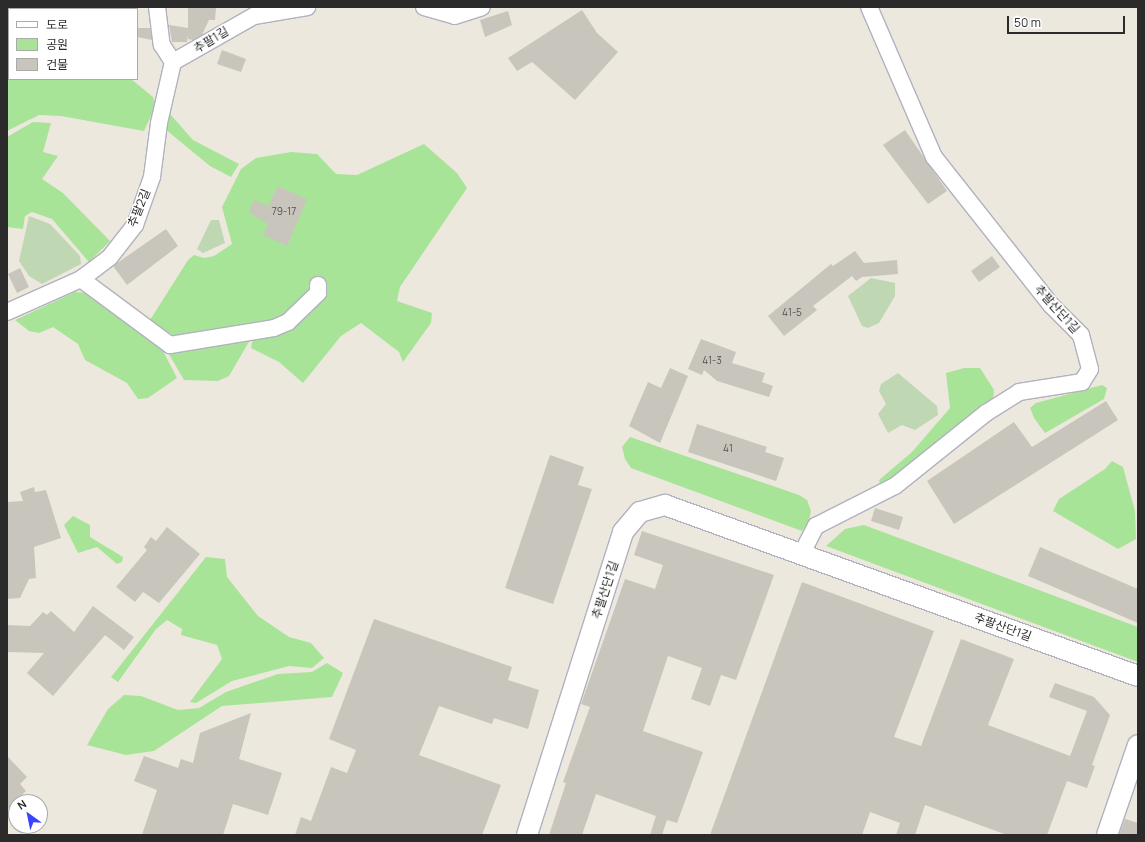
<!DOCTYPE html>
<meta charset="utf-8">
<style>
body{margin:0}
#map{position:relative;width:1145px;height:842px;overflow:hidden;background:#ede8dd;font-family:Manrope,"Noto Sans KR",sans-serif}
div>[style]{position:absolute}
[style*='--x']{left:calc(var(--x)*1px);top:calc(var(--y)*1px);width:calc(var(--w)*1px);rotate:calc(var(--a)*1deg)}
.green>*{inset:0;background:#a8e498}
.cemetery>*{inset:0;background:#c0d7b3}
.building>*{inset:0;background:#c8c5bc}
.roads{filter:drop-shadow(1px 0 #b1b1bf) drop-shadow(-1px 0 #b1b1bf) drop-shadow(0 1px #b1b1bf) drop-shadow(0 -1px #b1b1bf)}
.minor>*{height:16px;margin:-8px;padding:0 8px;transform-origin:8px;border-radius:8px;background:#fff}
.tertiary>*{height:20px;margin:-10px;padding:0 10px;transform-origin:10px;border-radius:10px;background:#fff}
span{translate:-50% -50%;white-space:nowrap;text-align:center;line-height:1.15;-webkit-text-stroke:3px #fff;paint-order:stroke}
.number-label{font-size:10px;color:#52524f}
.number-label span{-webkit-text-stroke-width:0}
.street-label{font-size:12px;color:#2b2b2b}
.frame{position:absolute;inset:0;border:8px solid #2b2b2b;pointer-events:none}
.legend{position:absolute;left:8px;top:8px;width:130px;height:72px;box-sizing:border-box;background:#fff;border:1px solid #aaa;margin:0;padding:5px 7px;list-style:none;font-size:12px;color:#2b2b2b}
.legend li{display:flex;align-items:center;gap:8px;height:20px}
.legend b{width:20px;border:1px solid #aaa}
.north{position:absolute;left:8px;top:794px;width:40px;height:40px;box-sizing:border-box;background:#fff;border:1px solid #aaa;border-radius:50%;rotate:327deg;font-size:11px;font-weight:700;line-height:16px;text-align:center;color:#2b2b2b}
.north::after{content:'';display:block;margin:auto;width:14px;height:18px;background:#3a44fd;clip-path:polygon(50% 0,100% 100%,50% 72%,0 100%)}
.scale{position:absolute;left:1007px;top:16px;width:118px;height:18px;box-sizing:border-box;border:2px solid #2b2b2b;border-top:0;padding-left:5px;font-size:12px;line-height:14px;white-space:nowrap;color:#2b2b2b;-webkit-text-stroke:3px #fff;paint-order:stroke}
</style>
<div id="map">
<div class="green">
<div style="clip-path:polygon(7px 7px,48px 9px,9px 9px,9px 79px,131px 79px,153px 97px,156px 105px,144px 131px,61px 116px,39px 115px,7px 131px)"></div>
<div style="clip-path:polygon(170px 114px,193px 140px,239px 164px,231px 177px,210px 166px,165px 129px)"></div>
<div style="clip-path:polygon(33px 122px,51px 123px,43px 152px,58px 156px,42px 179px,63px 193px,110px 241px,89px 262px,52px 219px,32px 212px,25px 216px,23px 229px,7px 227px,7px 137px)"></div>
<div style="clip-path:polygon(424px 144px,457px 173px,467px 188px,400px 287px,397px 301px,432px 313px,431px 323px,403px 362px,399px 352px,361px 323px,341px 336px,303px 383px,279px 362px,251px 348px,253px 337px,248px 330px,174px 336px,150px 320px,188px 260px,194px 255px,204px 258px,214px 256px,232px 244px,222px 207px,241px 169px,256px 158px,291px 152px,317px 154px,336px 174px,357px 175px)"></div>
<div style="clip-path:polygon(75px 292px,90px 293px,162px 349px,177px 378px,148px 398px,138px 399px,127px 383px,85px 360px,78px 344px,53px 327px,39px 333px,29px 331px,15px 320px)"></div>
<div style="clip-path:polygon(250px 340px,229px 376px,218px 381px,184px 380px,167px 351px)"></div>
<div style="clip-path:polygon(964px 368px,980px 368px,994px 390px,993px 401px,889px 483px,880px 485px,879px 480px,912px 452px,950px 408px,946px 373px)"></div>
<div style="clip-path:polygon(1102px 385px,1107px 388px,1104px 399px,1045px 433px,1034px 418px,1030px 408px,1036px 403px)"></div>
<div style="clip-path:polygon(630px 437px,799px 495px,807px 500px,811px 511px,809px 521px,802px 531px,631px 468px,625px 459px,622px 447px)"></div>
<div style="clip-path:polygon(1112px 461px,1123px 467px,1135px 511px,1136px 539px,1118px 549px,1053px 511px,1059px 499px,1105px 469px)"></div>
<div style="clip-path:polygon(73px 516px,90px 525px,90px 537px,123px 557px,122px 562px,117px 564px,97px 547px,78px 553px,64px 525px)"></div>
<div style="clip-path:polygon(864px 525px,1138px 627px,1138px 662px,826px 546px,845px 529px)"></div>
<div style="clip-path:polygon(206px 557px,225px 559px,227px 577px,258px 616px,289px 637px,311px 643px,324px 658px,312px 668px,289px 666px,232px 681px,196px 703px,190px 702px,222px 659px,217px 645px,181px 635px,182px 629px,167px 620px,156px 629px,118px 682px,111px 677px)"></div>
<div style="clip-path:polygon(327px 663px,343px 673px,332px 697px,222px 706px,154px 751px,126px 755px,87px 745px,108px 709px,124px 695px,141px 696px,178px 710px,199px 708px,226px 692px,278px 674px,312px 672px)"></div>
</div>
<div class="cemetery">
<div style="clip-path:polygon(29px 216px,50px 224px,80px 256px,81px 264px,42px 284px,29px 276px,19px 261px)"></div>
<div style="clip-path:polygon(211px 220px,219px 220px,225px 243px,203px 253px,197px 249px)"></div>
<div style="clip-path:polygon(871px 278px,895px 283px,895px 296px,879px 323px,868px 328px,862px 326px,848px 296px)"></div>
<div style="clip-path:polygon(898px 373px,937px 406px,938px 415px,915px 430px,902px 425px,888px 433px,878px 414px,886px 404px,879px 391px,881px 384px)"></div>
</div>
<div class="building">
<div style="clip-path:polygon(188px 7px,216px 8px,215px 20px,209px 20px,202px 35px,193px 40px,188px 39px,188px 34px,187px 42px,172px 42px,169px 25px,188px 28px)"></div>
<div style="clip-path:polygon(582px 10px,597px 33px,618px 52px,575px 100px,532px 62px,517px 71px,508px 58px)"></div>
<div style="clip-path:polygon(508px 11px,512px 25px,485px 37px,480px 20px)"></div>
<div style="clip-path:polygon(137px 28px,150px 28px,152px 40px,137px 37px)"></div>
<div style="clip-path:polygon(222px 50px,246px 59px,241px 72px,217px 64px)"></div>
<div style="clip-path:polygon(905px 130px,947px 191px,928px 204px,883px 145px)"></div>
<div style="clip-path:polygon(277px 186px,307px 199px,287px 246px,263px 235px,268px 224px,249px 212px,254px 200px,269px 206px)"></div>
<div style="clip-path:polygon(166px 229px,178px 246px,127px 285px,113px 266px)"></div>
<div style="clip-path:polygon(855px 251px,864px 263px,897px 260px,898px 274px,862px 277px,856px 281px,852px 276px,813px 306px,817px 310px,784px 336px,768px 316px,831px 264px,833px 266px)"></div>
<div style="clip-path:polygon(992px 256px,1000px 267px,979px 282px,971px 271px)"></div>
<div style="clip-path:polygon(20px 268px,29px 287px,17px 293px,8px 274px)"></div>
<div style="clip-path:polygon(701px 339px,736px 352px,732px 363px,765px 373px,762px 382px,773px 386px,769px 397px,717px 381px,704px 370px,702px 375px,688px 369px)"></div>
<div style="clip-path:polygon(670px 368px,688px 376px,660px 443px,629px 426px,648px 382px,661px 388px)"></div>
<div style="clip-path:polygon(1106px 401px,1118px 420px,954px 524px,927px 481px,1014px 422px,1032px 447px)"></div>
<div style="clip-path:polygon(697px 424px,767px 447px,765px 452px,784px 458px,776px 481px,688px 452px)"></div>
<div style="clip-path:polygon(550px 455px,584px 467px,578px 485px,592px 489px,553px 604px,505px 588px)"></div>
<div style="clip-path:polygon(34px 487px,35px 492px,46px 490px,61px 538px,34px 547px,36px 578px,29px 579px,20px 598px,7px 599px,7px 502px,23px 501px,20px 492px)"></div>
<div style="clip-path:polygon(875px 508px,903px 517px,899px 530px,871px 521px)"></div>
<div style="clip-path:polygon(167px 527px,200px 554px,159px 603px,143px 592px,135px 602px,116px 587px,147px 550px,144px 547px,151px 537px,156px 541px)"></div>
<div style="clip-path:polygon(642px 531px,774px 575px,736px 680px,721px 675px,710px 706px,691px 699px,702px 668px,668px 656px,643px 731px,703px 752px,677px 823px,667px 820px,662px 835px,650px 835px,656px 816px,596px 794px,582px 835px,549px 835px,566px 783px,563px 782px,590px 707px,581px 704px,625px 579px,655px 589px,663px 565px,634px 555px)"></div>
<div style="clip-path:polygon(1040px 547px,1138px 589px,1138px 623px,1028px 576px)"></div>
<div style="clip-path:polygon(802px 582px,934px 631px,894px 737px,921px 746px,961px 639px,1014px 659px,988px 725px,1070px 756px,1087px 711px,1049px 697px,1055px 683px,1094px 697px,1110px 715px,1092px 765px,1095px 766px,1087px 788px,1067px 781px,1047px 835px,1007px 835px,925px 805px,915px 835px,896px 835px,900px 823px,870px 812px,862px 835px,710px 835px)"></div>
<div style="clip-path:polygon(93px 606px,134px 637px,124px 650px,105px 635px,53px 696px,27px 673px,44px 653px,7px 652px,7px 625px,30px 626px,43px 612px,47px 615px,51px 611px,74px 632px)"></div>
<div style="clip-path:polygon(374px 619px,512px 667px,508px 680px,539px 690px,528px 729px,494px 718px,492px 724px,439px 706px,419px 755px,501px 785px,482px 835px,295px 835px,301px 817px,311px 821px,331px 767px,347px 773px,356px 750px,329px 739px)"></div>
<div style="clip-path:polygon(251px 713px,239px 759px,282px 773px,268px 815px,233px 804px,223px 835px,142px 835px,157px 790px,134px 781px,144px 756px,178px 768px,181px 759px,193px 763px,200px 733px)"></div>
<div style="clip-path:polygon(7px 756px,27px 777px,20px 784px,26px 791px,7px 810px)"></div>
<div style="clip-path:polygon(1125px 819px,1138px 823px,1138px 835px,1119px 835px)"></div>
</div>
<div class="roads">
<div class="minor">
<div style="--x:157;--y:7;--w:38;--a:83"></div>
<div style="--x:162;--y:45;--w:20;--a:57"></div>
<div style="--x:173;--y:62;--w:93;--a:-29.6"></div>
<div style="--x:254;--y:16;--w:54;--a:-9.6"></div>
<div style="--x:424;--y:7;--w:32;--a:16"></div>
<div style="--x:455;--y:16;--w:28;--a:-18"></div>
<div style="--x:81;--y:279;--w:111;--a:36.6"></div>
<div style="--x:170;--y:345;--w:105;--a:-9.3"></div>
<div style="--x:274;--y:328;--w:15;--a:-23"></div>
<div style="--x:288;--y:322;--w:42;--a:-44"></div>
<div style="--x:318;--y:293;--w:8;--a:-90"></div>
<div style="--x:7;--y:312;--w:81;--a:-24"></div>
<div style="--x:81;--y:279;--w:36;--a:-37"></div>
<div style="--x:110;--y:257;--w:41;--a:-52"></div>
<div style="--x:135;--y:225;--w:51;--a:-70.5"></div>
<div style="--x:152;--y:177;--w:54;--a:-82.6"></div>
<div style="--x:159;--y:123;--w:63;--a:-77.1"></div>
<div style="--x:801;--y:555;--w:33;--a:-63"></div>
<div style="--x:816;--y:526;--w:89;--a:-26.9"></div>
<div style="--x:895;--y:486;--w:117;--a:-38.7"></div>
<div style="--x:986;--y:413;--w:39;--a:-32"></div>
<div style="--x:1019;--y:392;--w:64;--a:-9"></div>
<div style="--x:1082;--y:382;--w:15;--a:-58"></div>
<div style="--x:1090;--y:369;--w:35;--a:-105"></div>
<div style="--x:1081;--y:335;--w:42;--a:-135"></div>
<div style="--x:1051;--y:305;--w:189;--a:-128.3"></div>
<div style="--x:934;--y:157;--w:163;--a:-113.4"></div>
</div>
<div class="tertiary">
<div style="--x:527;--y:835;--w:318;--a:-72.4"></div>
<div style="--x:623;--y:532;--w:26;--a:-50"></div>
<div style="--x:640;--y:512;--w:26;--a:-16"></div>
<div style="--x:665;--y:505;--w:503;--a:19.88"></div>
<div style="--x:1107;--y:835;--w:95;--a:-71"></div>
</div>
</div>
<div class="number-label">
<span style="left:284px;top:212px">79-17</span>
<span style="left:792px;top:313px">41-5</span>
<span style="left:712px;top:361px">41-3</span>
<span style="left:728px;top:449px">41</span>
</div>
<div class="street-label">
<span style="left:211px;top:40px;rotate:-31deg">추팔1길</span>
<span style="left:139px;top:208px;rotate:-68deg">추팔2길</span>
<span style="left:1057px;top:309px;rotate:48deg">추팔산단1길</span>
<span style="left:605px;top:590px;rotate:-72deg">추팔산단1길</span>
<span style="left:1003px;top:627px;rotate:20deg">추팔산단1길</span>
</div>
<div class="frame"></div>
<ul class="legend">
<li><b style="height:5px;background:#fff"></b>도로</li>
<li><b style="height:11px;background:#a8e498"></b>공원</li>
<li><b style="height:11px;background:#c8c5bc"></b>건물</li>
</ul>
<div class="north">N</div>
<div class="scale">50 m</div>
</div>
